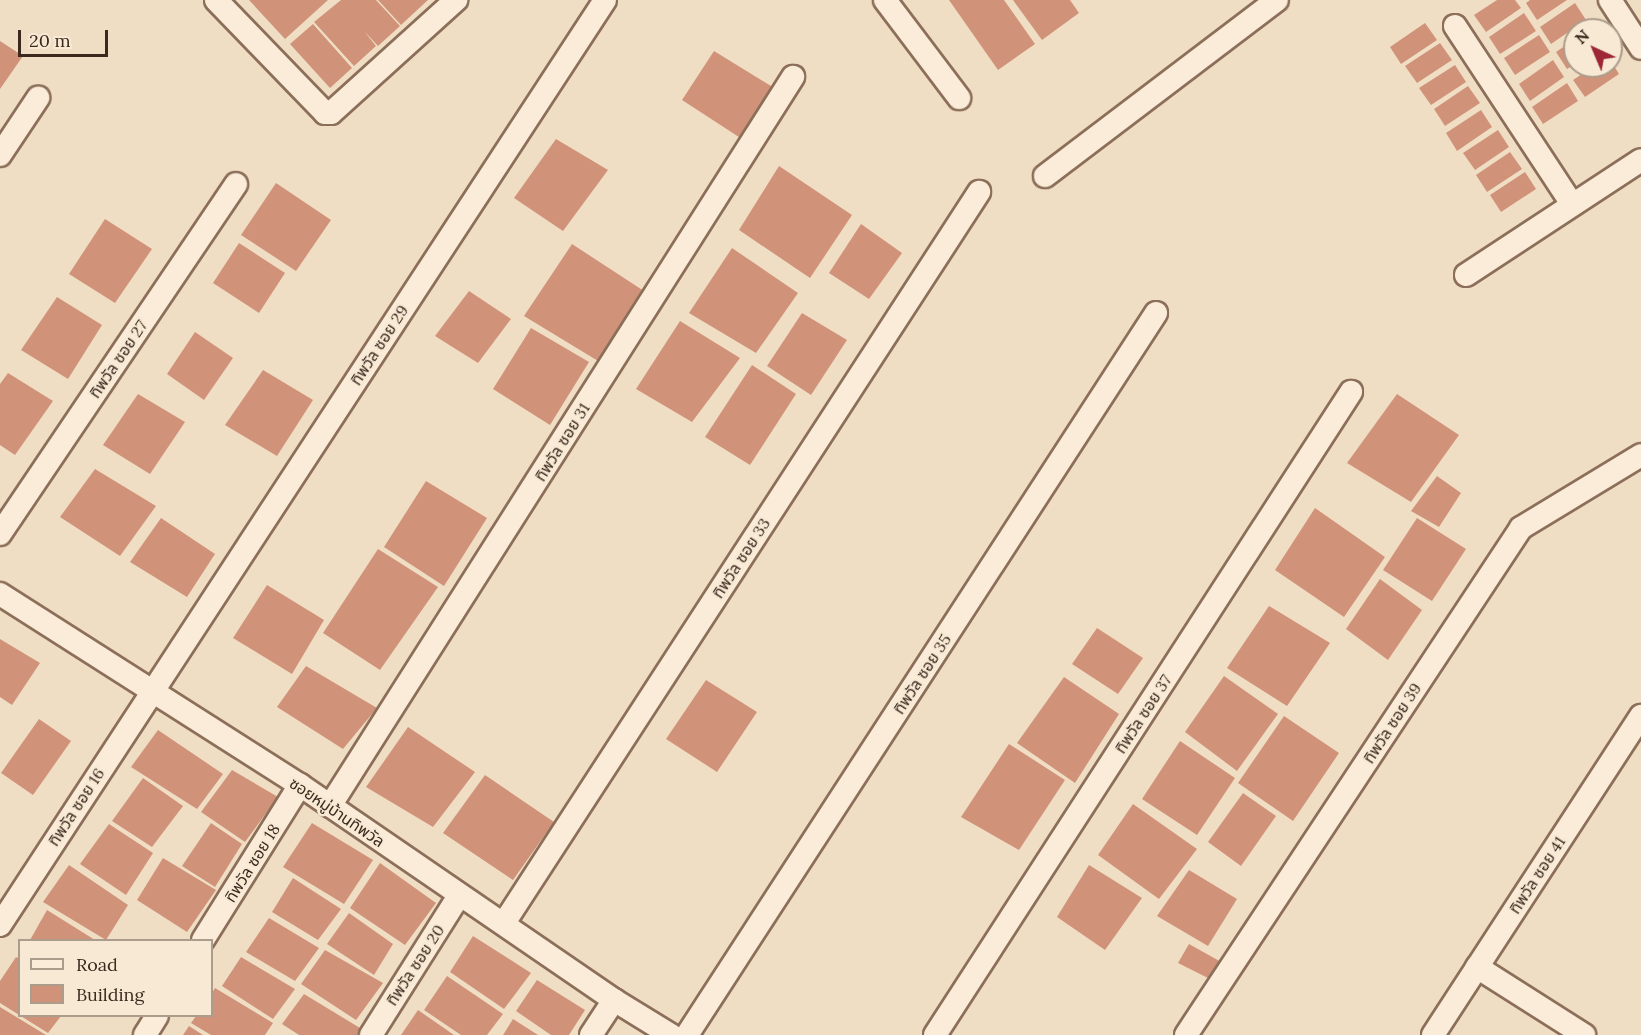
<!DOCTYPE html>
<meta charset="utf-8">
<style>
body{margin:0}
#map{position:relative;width:1641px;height:1035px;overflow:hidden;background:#f0dec4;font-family:Lora,"Noto Sans Thai",serif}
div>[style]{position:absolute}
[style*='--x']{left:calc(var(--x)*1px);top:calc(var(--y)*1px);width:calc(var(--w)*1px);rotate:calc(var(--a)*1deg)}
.building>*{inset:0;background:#d09379}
.roads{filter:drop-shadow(2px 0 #8c6f5a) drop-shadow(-2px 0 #8c6f5a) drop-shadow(0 2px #8c6f5a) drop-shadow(0 -2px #8c6f5a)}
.street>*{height:22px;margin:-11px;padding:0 11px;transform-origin:11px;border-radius:11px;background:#faecd8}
span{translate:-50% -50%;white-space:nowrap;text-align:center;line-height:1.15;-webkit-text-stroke:5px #f7e9d4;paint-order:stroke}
.street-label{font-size:16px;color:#3b291e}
.legend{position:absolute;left:18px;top:939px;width:195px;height:78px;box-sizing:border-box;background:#f7e9d4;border:2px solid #ac9c8b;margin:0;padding:8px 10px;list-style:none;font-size:18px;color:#3b291e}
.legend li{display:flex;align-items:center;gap:12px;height:30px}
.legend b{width:30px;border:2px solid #ac9c8b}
.north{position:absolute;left:1563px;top:18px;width:60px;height:60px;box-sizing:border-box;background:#f7e9d4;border:2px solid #ac9c8b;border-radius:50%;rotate:316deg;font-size:16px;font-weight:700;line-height:24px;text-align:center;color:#3b291e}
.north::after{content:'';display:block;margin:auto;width:21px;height:27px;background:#9e2735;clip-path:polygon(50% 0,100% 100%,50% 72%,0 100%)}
.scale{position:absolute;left:18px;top:30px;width:90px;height:27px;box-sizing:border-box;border:3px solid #3b291e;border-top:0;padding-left:8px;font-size:18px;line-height:21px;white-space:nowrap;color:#3b291e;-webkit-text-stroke:4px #f7e9d4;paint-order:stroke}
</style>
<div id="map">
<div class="building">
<div style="clip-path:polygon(249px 0,328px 0,285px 39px)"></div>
<div style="clip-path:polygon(341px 0,376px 0,400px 26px,378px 46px,364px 31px,376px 46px,354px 66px,314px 22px)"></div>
<div style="clip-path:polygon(378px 0,428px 0,401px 25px)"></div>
<div style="clip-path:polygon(949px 0,1004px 0,1035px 44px,998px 70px)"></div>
<div style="clip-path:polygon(1013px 0,1070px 0,1079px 13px,1042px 40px)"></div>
<div style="clip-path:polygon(1497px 0,1515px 0,1521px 8px,1486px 32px,1474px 15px)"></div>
<div style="clip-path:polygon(1530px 0,1567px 0,1537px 20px,1526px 3px)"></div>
<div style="clip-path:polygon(1575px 3px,1586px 20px,1551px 44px,1540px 27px)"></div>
<div style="clip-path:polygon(1524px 13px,1536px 31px,1500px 54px,1489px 37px)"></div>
<div style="clip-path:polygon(1425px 23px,1437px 40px,1401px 64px,1390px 47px)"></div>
<div style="clip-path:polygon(313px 24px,352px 68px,330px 88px,290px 44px)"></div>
<div style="clip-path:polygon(1539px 35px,1550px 52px,1515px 75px,1504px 58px)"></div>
<div style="clip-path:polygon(1575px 39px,1575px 64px,1567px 69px,1556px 52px)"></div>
<div style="clip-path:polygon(0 41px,23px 56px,0 89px)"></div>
<div style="clip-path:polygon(1440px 43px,1452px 60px,1417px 83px,1405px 66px)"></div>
<div style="clip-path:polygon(714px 51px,776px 89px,742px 139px,682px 100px)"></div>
<div style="clip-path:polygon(1553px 60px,1564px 77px,1530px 101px,1519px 84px)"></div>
<div style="clip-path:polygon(1611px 61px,1619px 74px,1585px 97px,1573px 80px,1594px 66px,1611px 66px)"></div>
<div style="clip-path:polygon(1455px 65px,1466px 82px,1431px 105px,1419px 88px)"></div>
<div style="clip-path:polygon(1567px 83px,1578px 101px,1543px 124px,1532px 107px)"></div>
<div style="clip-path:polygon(1468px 86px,1480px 103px,1445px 126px,1434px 109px)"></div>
<div style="clip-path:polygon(1481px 110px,1492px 127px,1457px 151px,1446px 133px)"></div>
<div style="clip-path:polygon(1498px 130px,1509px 147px,1475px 170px,1463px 153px)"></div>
<div style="clip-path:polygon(556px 139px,608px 170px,563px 231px,514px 198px)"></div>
<div style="clip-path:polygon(1510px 152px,1522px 169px,1487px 192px,1476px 175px)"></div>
<div style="clip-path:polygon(779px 166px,852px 215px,810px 278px,739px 230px)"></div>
<div style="clip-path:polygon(1525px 172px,1536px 189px,1501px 212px,1490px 195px)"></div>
<div style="clip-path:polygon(276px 183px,331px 220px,296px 271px,241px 235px)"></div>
<div style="clip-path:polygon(105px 219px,152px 249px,115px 303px,69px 274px)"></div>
<div style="clip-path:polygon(861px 224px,902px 253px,869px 299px,829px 273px)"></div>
<div style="clip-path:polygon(239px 243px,285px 273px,259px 313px,213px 283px)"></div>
<div style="clip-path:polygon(572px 244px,647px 293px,603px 364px,524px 316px)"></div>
<div style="clip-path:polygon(732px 248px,798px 293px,756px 353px,689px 313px)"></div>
<div style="clip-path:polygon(469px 291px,511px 319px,478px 363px,435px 336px)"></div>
<div style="clip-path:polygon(57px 297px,102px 325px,68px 379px,21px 350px)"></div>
<div style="clip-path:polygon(802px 313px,847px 340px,811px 395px,767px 366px)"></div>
<div style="clip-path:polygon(680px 321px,740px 358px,692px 422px,636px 389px)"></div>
<div style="clip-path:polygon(531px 328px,589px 362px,550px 425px,493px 389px)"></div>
<div style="clip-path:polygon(195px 332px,233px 358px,204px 400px,167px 374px)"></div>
<div style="clip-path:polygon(752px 365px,796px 394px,750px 465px,705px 437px)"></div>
<div style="clip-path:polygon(263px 370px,313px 400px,277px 456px,225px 425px)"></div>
<div style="clip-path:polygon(8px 373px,53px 401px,15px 455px,0 445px,0 384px)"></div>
<div style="clip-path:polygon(138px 394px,185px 422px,150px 474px,103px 445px)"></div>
<div style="clip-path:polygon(1397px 394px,1459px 435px,1411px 502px,1347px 463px)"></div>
<div style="clip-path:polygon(95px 469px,156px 506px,120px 556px,60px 517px)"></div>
<div style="clip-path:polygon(1437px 476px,1461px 493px,1439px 527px,1411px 511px)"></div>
<div style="clip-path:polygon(426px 481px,487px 518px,444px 586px,384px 547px)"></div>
<div style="clip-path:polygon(1315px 508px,1385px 557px,1344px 617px,1275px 570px)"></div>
<div style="clip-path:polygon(161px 518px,215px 554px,187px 597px,130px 562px)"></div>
<div style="clip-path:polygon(1417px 518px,1466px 549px,1432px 601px,1383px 570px)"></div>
<div style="clip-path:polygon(378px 549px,438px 587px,380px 670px,323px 633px)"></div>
<div style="clip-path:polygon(1380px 579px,1422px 610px,1388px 660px,1346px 629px)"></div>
<div style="clip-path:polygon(267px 585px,324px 620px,292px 674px,233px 638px)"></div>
<div style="clip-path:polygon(1269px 606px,1330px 643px,1287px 706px,1227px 668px)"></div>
<div style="clip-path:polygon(1097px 628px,1143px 658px,1118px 694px,1072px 664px)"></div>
<div style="clip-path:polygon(0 639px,40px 663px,12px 705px,0 697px)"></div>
<div style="clip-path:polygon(306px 666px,377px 708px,343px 749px,277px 707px)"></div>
<div style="clip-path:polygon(1224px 676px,1278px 714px,1237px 771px,1185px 732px)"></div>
<div style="clip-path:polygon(1064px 677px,1119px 714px,1075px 783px,1017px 743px)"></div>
<div style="clip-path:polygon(706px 680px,757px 712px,717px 772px,666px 739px)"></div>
<div style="clip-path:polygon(1284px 716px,1339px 753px,1293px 821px,1238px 783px)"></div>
<div style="clip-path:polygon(39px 719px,71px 741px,33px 795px,1px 773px)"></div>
<div style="clip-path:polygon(408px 727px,475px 772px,433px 827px,366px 787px)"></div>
<div style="clip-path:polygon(158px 730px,223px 774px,197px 809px,131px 767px)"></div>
<div style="clip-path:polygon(1180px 741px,1235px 778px,1197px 835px,1142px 799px)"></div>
<div style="clip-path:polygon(1009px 744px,1065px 780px,1019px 850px,961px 817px)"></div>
<div style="clip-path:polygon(232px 770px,278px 797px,245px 842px,201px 812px)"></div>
<div style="clip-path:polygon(485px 775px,554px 822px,513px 880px,443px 833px)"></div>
<div style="clip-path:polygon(143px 778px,183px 806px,152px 847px,112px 821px)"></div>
<div style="clip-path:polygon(1243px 793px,1276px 816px,1241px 866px,1208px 842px)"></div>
<div style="clip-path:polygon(1133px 804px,1197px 849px,1159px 899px,1098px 855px)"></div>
<div style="clip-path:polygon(211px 823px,242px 844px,215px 887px,182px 866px)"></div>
<div style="clip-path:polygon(312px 823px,373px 860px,344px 904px,283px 867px)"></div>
<div style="clip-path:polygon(109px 824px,153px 853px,126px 895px,80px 864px)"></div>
<div style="clip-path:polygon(163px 858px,216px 890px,187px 932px,137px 900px)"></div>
<div style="clip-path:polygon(380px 863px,436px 903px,405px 945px,350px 908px)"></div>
<div style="clip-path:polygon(69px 865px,128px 905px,106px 940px,43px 902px)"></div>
<div style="clip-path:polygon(1089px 865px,1142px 898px,1105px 950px,1057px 917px)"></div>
<div style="clip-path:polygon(1189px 870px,1237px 899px,1208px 946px,1157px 916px)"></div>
<div style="clip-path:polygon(293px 878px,341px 909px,318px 940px,272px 912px)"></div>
<div style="clip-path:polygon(47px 910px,95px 940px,30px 940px)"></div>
<div style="clip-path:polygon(349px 913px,393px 944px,374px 975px,327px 944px)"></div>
<div style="clip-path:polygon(269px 918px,319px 948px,295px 981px,246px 952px)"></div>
<div style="clip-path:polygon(473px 936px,531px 973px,504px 1009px,450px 972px)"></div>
<div style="clip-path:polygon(1189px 944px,1223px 963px,1212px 980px,1178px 963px)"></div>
<div style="clip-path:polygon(325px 950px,383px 983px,356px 1020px,301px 984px)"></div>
<div style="clip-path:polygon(16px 957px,20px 959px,20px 1016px,61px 1016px,48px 1033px,0 1003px,0 981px)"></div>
<div style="clip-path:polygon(241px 957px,295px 989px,273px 1019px,222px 986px)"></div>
<div style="clip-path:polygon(447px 976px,503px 1014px,487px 1035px,461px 1035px,424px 1010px)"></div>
<div style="clip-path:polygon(537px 980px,585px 1010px,569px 1035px,551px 1035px,516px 1011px)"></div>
<div style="clip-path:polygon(215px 988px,273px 1023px,265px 1035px,211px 1035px,191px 1023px,196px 1016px,212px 1016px,212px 993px)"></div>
<div style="clip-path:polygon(304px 994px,365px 1031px,362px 1035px,299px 1035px,282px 1024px)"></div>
<div style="clip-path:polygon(0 1007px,46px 1035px,0 1035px)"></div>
<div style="clip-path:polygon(418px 1010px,454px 1035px,401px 1035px)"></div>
<div style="clip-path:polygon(513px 1019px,538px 1035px,503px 1035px)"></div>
<div style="clip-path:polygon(189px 1026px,203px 1035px,183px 1035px)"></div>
</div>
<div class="roads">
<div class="street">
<div style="--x:216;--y:0;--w:157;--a:46"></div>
<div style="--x:325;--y:113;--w:6;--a:0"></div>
<div style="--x:331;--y:113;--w:169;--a:-42.1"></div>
<div style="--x:885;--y:0;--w:123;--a:52.9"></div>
<div style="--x:1610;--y:0;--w:57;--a:57.1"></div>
<div style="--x:1455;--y:26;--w:213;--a:56.7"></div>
<div style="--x:0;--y:155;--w:69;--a:-56.3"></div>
<div style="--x:1045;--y:176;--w:291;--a:-37.2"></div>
<div style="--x:1466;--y:275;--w:209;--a:-33.3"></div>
<div style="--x:0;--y:534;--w:422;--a:-56"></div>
<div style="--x:0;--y:594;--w:356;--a:32.5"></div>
<div style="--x:300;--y:785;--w:381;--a:34.4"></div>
<div style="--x:614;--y:1000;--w:67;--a:31.6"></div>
<div style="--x:330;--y:806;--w:864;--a:-57.58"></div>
<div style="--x:504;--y:923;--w:872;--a:-56.98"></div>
<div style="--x:0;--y:925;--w:1105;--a:-56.81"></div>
<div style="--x:203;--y:940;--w:183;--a:-58"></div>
<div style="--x:1477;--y:967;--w:127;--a:32.4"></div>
<div style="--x:145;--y:1035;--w:22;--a:-58"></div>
<div style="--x:371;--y:1035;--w:165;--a:-57.7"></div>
<div style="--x:591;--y:1035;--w:42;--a:-56.7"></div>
<div style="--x:687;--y:1035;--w:861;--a:-56.99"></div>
<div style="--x:935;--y:1035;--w:766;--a:-57.1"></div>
<div style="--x:1186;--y:1035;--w:608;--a:-56.55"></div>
<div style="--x:1521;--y:528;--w:140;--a:-31.3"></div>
<div style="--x:1433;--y:1035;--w:381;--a:-56.9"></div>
</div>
</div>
<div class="street-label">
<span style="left:379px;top:345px;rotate:-57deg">ทิพวัล ซอย 29</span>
<span style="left:118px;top:359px;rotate:-56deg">ทิพวัล ซอย 27</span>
<span style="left:562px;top:442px;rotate:-58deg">ทิพวัล ซอย 31</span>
<span style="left:741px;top:558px;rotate:-57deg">ทิพวัล ซอย 33</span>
<span style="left:922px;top:674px;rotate:-57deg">ทิพวัล ซอย 35</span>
<span style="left:1143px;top:714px;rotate:-57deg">ทิพวัล ซอย 37</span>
<span style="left:1392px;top:723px;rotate:-57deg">ทิพวัล ซอย 39</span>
<span style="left:76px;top:807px;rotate:-57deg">ทิพวัล ซอย 16</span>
<span style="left:337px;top:812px;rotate:34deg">ซอยหมู่บ้านทิพวัล</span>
<span style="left:252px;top:863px;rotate:-58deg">ทิพวัล ซอย 18</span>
<span style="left:1537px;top:875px;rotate:-57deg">ทิพวัล ซอย 41</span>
<span style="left:415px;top:965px;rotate:-57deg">ทิพวัล ซอย 20</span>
</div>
<ul class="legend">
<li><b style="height:8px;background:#faecd8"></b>Road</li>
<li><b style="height:16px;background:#d09379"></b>Building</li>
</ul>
<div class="north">N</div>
<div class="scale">20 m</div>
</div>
